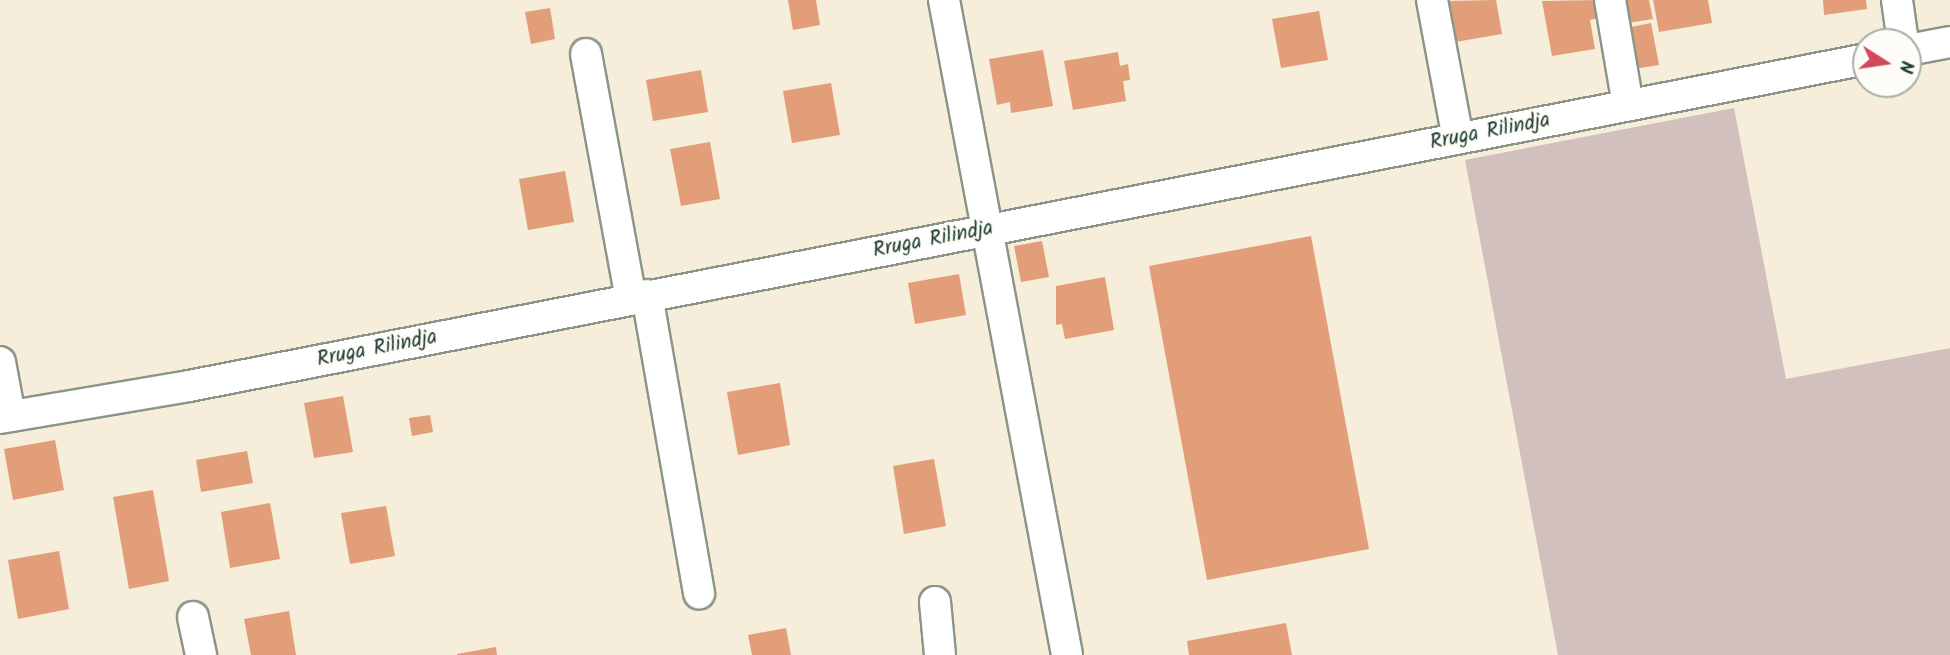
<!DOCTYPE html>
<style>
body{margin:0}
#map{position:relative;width:1950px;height:655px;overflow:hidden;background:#f6edda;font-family:Kalam,sans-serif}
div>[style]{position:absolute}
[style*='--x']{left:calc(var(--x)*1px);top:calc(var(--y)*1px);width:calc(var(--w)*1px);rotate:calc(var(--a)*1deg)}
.industrial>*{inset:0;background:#d1c0bd}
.building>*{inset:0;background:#e29d79}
.roads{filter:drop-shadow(2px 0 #8a9587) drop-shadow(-2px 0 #8a9587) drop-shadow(0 2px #8a9587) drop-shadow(0 -2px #8a9587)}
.minor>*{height:30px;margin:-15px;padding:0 15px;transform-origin:15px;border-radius:15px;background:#fff}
span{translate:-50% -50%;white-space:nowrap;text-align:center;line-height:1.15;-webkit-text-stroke:6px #fdfcf7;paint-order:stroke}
.street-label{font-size:21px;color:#1f3d34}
.north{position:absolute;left:1852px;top:28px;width:70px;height:70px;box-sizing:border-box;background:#fdfcf7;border:2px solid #a4b0a9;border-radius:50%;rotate:102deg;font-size:19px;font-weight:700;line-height:28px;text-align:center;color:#1f3d34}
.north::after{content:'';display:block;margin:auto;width:24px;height:32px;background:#d1495b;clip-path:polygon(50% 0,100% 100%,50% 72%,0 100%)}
</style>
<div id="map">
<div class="industrial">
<div style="clip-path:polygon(1734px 108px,1786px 379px,1950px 348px,1950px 655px,1558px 655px,1465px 160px)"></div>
</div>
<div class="building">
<div style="clip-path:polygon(788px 0,816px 0,820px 25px,793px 30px)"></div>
<div style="clip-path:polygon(1496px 0,1502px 34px,1455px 42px,1448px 1px)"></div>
<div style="clip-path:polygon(1600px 0,1603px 17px,1590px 20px,1595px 49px,1552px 56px,1542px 1px)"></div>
<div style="clip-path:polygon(1618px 0,1649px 0,1653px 19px,1622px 24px)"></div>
<div style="clip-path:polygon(1653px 0,1708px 0,1712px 23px,1659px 32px)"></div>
<div style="clip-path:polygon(1823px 0,1866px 0,1867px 9px,1824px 15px)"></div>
<div style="clip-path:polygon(550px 8px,555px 39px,531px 44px,525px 12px)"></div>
<div style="clip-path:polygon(1319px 11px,1328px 60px,1281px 68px,1272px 19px)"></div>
<div style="clip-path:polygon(1651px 23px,1659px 65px,1634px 69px,1626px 28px)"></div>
<div style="clip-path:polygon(1043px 50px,1053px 106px,1011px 113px,1010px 102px,997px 105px,989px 59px)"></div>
<div style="clip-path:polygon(1118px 52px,1120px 66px,1128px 64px,1130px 80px,1123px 81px,1126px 101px,1073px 110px,1064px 61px)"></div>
<div style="clip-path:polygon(701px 70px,708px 112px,653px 121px,646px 80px)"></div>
<div style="clip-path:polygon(831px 83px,840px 135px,792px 143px,783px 91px)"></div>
<div style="clip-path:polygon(710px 142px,720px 199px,681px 206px,670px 149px)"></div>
<div style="clip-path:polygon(565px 171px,574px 222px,528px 230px,519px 179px)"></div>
<div style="clip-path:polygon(1311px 236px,1369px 549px,1207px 580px,1149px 266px)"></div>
<div style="clip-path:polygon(1042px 241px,1049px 277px,1021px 282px,1014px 246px)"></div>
<div style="clip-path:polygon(959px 274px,966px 315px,915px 324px,908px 283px)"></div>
<div style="clip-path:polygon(1105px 277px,1114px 330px,1065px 339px,1062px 324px,1056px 325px,1056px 286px)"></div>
<div style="clip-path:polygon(780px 383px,790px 445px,738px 455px,727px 392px)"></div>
<div style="clip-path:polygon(343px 396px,353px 452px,314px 458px,304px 403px)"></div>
<div style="clip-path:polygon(430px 415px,433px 432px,412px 436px,409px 418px)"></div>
<div style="clip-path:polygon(55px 440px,64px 490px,13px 500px,4px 449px)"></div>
<div style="clip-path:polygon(247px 451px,253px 483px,201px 492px,196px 460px)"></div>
<div style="clip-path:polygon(934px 459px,946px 526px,904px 534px,893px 466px)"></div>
<div style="clip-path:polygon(153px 490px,169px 581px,129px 589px,113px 497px)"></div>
<div style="clip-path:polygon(270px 503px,280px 559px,230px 568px,221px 512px)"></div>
<div style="clip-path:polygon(386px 506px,395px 556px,350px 564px,341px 513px)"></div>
<div style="clip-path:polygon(59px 551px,69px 609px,18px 619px,8px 560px)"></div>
<div style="clip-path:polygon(289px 611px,296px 655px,251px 655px,244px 619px)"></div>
<div style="clip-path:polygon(1286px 623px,1292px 655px,1189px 655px,1187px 641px)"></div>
<div style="clip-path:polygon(786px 628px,791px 655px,752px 655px,748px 635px)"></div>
<div style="clip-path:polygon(496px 647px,497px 655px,457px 655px,457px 654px)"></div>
</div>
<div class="roads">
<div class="minor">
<div style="--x:944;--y:0;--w:666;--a:79.36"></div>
<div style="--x:1432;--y:0;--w:141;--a:79.4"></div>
<div style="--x:1610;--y:0;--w:107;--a:80.3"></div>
<div style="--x:1897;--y:0;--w:42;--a:81.9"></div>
<div style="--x:1908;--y:50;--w:43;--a:-10.8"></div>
<div style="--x:586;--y:54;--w:248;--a:79.6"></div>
<div style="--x:647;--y:295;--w:303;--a:80.1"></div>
<div style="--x:0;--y:362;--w:55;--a:79.5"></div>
<div style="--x:0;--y:418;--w:192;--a:-9.6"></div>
<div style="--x:189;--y:386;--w:1709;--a:-11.03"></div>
<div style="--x:935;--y:602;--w:53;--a:84.6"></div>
<div style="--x:193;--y:617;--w:39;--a:78"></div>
</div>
</div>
<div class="street-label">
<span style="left:1490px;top:132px;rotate:-11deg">Rruga Rilindja</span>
<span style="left:933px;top:240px;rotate:-11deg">Rruga Rilindja</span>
<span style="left:377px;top:349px;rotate:-11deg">Rruga Rilindja</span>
</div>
<div class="north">N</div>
</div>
